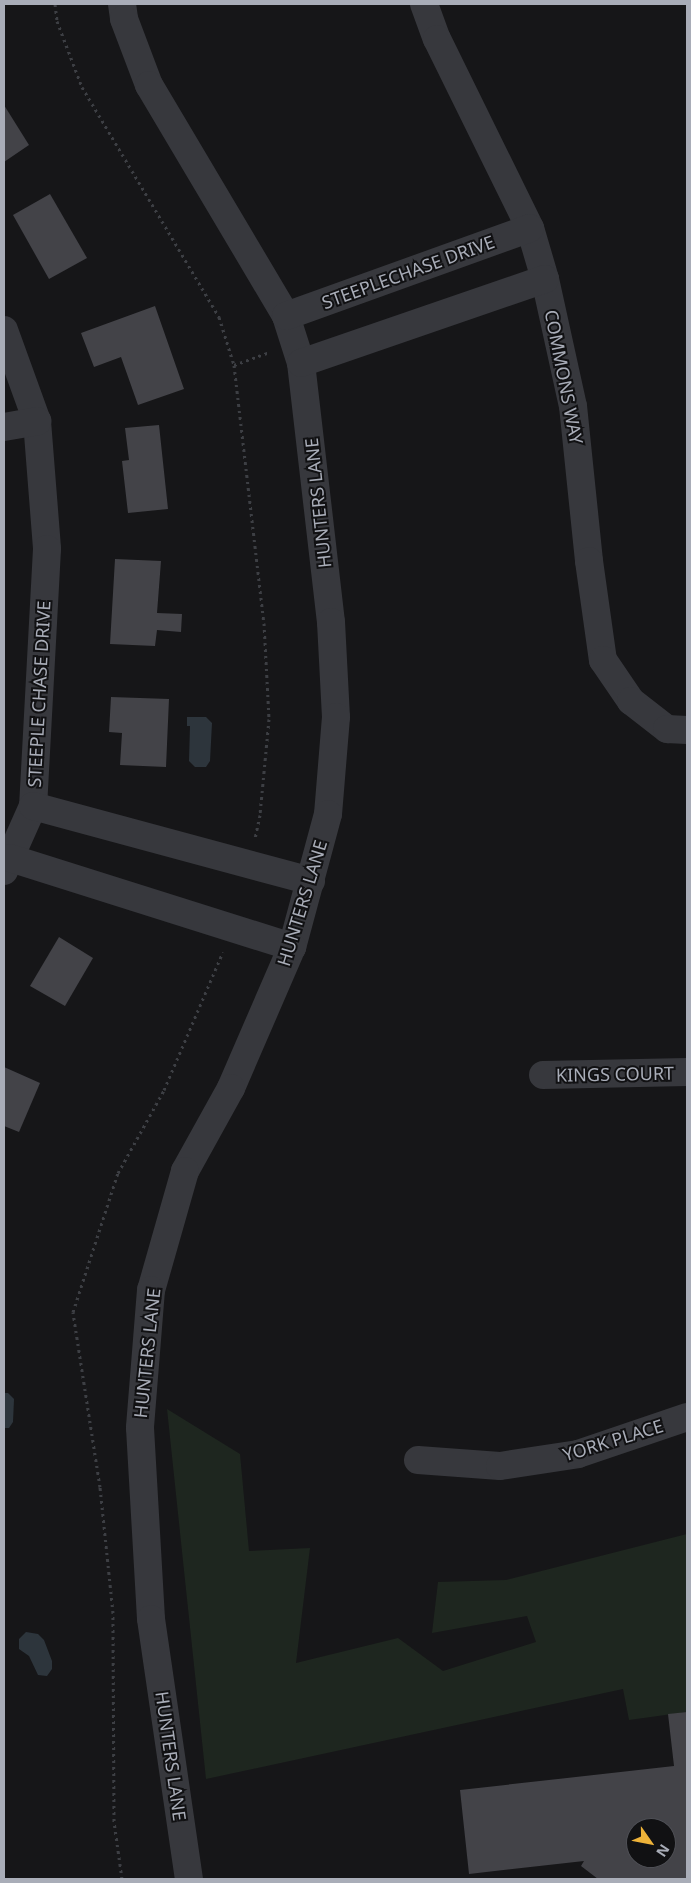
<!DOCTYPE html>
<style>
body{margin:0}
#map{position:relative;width:691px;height:1883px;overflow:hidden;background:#161618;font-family:"Noto Sans",sans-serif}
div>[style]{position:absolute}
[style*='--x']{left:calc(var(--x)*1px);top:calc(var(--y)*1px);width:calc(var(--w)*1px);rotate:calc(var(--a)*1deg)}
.green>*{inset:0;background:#1e261f}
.water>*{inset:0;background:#2d353c}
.building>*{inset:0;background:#434348}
.path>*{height:3px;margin-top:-1.5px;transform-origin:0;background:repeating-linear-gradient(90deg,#3d3f44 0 2.5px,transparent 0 6.5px)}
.minor>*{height:28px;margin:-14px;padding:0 14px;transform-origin:14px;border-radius:14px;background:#37383d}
span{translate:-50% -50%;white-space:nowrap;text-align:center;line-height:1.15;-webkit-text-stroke:4px #111113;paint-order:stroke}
.street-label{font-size:18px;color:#a9adb8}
.frame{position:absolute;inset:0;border:5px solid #a9adb8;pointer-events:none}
.north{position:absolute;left:626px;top:1818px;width:50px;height:50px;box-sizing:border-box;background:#111113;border:1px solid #4e4f55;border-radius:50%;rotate:123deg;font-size:14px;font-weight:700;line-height:20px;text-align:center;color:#a9adb8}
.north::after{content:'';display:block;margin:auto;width:18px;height:22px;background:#edb239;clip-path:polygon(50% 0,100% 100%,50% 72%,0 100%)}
</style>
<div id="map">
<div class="green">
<div style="clip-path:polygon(167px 1409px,240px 1454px,249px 1551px,310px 1548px,296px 1663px,398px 1638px,443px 1671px,536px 1642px,527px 1616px,432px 1633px,438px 1582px,506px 1580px,687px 1534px,687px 1712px,629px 1720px,623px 1689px,206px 1779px)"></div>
</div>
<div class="water">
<div style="clip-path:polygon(187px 717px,206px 717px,212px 723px,210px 761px,206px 767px,195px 767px,189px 761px,190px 726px,187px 726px)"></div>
<div style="clip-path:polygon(4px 1393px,8px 1393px,14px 1399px,13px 1422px,9px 1428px,4px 1428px)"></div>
<div style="clip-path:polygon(26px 1632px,38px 1634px,44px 1640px,52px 1661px,52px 1669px,47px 1676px,38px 1675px,29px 1656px,19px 1649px,19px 1639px)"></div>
</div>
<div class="building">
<div style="clip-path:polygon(4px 105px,29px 145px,4px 162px)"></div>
<div style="clip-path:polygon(50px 194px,87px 258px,49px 279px,13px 215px)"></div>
<div style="clip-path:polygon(155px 306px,184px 389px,138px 405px,121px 357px,94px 367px,81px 333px)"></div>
<div style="clip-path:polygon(159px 425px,168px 509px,128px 513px,122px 461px,129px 460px,125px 428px)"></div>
<div style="clip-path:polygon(115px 559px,161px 561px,157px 613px,182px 614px,181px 632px,157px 630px,155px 646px,110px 644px)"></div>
<div style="clip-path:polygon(111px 697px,169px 699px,166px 767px,120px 765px,122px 733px,109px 732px)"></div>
<div style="clip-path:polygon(59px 937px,93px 958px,65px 1006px,30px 986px)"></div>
<div style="clip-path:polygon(4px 1067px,40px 1083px,19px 1132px,4px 1126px)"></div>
<div style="clip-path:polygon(evenodd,687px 1712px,687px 1879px,598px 1879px,581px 1866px,584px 1861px,469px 1874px,460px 1790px,674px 1766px,668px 1714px,687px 1712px,636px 1828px,666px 1828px,666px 1858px,636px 1858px,636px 1828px)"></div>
</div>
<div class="path">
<div style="--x:55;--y:4;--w:17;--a:83"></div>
<div style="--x:57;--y:21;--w:71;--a:69.3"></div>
<div style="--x:82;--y:87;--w:268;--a:59.2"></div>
<div style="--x:219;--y:317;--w:50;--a:72.6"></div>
<div style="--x:234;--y:365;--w:260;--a:83.4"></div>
<div style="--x:264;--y:623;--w:96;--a:87"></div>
<div style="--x:269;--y:719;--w:96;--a:95.4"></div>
<div style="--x:260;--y:815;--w:24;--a:102"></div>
<div style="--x:234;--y:365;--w:37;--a:-20"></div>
<div style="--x:122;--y:1879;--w:59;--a:-97.9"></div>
<div style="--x:114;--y:1821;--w:208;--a:-90.3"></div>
<div style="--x:113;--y:1613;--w:127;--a:-95.9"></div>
<div style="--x:100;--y:1487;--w:177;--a:-98.8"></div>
<div style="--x:73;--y:1312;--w:146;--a:-72.1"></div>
<div style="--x:118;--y:1173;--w:95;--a:-61"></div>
<div style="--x:164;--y:1090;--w:150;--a:-66.9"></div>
</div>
<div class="minor">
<div style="--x:122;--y:4;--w:15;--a:82"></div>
<div style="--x:124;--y:19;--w:71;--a:69.3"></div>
<div style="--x:149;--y:85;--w:269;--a:59.3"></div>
<div style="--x:286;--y:316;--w:49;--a:72.3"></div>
<div style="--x:301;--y:363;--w:261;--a:83.4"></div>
<div style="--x:331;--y:622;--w:95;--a:87"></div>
<div style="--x:336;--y:717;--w:97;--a:94.7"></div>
<div style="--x:328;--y:814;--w:138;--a:105.1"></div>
<div style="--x:292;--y:947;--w:154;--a:113.4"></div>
<div style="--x:231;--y:1088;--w:95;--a:119"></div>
<div style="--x:185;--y:1171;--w:124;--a:105.9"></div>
<div style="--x:151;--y:1290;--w:138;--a:94.6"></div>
<div style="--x:140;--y:1428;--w:191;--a:86.7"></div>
<div style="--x:151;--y:1619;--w:263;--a:81.7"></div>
<div style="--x:424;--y:4;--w:37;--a:70"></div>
<div style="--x:437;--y:39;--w:211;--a:63.8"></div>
<div style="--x:530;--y:228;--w:53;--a:73.6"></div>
<div style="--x:545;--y:279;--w:130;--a:77.6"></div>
<div style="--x:573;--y:406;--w:156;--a:84.1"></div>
<div style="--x:589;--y:561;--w:100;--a:82"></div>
<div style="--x:603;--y:660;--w:50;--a:55.7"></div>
<div style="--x:631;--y:701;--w:46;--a:37.9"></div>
<div style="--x:667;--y:729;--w:20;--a:3"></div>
<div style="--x:286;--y:316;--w:259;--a:-19.8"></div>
<div style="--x:4;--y:330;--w:97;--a:70.1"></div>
<div style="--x:37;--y:421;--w:128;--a:85.5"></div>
<div style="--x:47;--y:549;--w:257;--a:93.1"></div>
<div style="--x:33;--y:806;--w:71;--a:114"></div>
<div style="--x:301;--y:363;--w:258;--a:-19"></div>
<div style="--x:4;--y:427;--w:34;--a:-10"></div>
<div style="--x:33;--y:806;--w:288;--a:15.1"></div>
<div style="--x:10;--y:858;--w:296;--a:17.5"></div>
<div style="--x:543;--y:1075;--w:144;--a:-1.2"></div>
<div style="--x:418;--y:1460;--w:82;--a:4.2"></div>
<div style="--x:500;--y:1466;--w:79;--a:-8.7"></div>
<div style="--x:578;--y:1454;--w:115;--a:-18.7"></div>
</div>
<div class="street-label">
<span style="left:408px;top:272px;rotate:-20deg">STEEPLECHASE DRIVE</span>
<span style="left:564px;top:377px;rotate:79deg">COMMONS WAY</span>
<span style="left:318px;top:503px;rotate:-96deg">HUNTERS LANE</span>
<span style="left:39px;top:694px;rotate:-87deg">STEEPLE CHASE DRIVE</span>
<span style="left:302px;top:903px;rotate:-73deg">HUNTERS LANE</span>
<span style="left:615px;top:1074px;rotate:-1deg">KINGS COURT</span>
<span style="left:147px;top:1353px;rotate:-84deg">HUNTERS LANE</span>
<span style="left:613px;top:1440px;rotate:-17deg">YORK PLACE</span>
<span style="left:171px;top:1756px;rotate:82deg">HUNTERS LANE</span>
</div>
<div class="frame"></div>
<div class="north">N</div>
</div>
